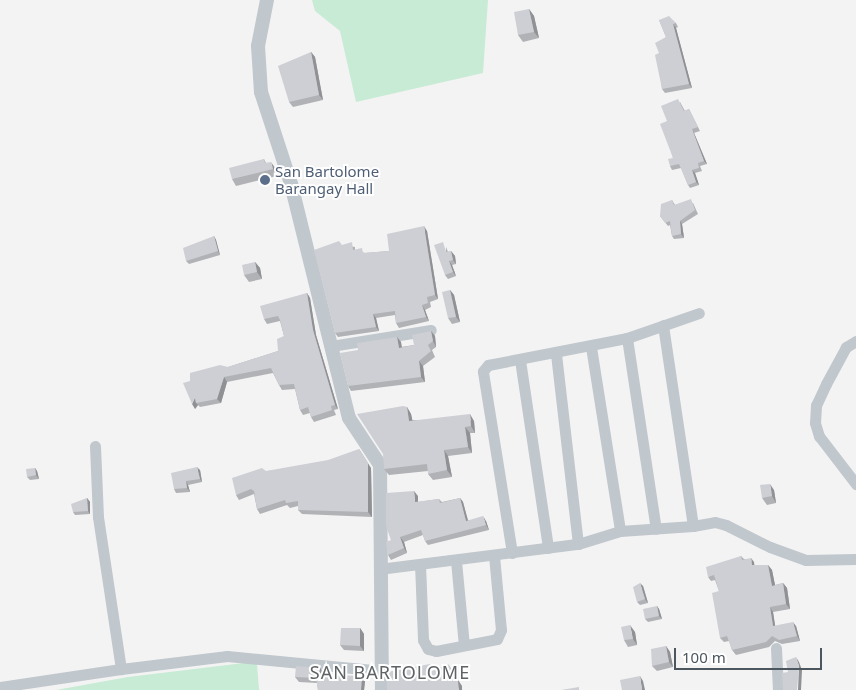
<!DOCTYPE html>
<style>
body{margin:0}
#map{position:relative;width:856px;height:690px;overflow:hidden;background:#f4f3f3;font-family:"Noto Sans",sans-serif}
div>[style]{position:absolute}
[style*='--x']{left:calc(var(--x)*1px);top:calc(var(--y)*1px);width:calc(var(--w)*1px);rotate:calc(var(--a)*1deg)}
.green>*{inset:0;background:#c7ebd4}
.minor>*{height:11px;margin:-5.5px;padding:0 5.5px;transform-origin:5.5px;border-radius:5.5px;background:#c0c7cd}
.tertiary>*{height:14px;margin:-7px;padding:0 7px;transform-origin:7px;border-radius:7px;background:#c0c7cd}
.wall>*{inset:0;background:#b0b2b6}
.shaded-wall>*{inset:0;background:#909194}
.building>*{inset:0;background:#cdcfd4}
.dots>*{width:14px;height:14px;translate:-50% -50%;box-sizing:border-box;border:2px solid #fff;border-radius:50%}
span{translate:-50% -50%;white-space:nowrap;text-align:center;line-height:1.15;-webkit-text-stroke:4px #fff;paint-order:stroke}
.service-label{font-size:15px;color:#4e5e75}
.left{translate:0 -50%;text-align:left}
.quarter-label{font-size:18px;color:#5f6366;letter-spacing:1px}
.scale{position:absolute;left:674px;top:648px;width:148px;height:22px;box-sizing:border-box;border:2px solid #4c565e;border-top:0;padding-left:6px;font-size:15px;line-height:18px;white-space:nowrap;color:#4c565e;-webkit-text-stroke:4px #fff;paint-order:stroke}
</style>
<div id="map">
<div class="green">
<div style="clip-path:polygon(312px 0,488px 0,483px 73px,356px 102px,340px 31px,315px 11px)"></div>
<div style="clip-path:polygon(252px 662px,257px 664px,259px 690px,56px 690px,128px 677px)"></div>
</div>
<div class="minor">
<div style="--x:627;--y:338;--w:193;--a:81.4"></div>
<div style="--x:856;--y:341;--w:12;--a:149"></div>
<div style="--x:846;--y:347;--w:42;--a:118.4"></div>
<div style="--x:826;--y:384;--w:23;--a:115"></div>
<div style="--x:816;--y:405;--w:18;--a:93"></div>
<div style="--x:815;--y:423;--w:14;--a:73"></div>
<div style="--x:819;--y:436;--w:61;--a:52.4"></div>
<div style="--x:331;--y:346;--w:101;--a:-9.1"></div>
<div style="--x:591;--y:347;--w:186;--a:81"></div>
<div style="--x:556;--y:354;--w:191;--a:83.4"></div>
<div style="--x:520;--y:360;--w:190;--a:81.5"></div>
<div style="--x:95;--y:446;--w:71;--a:87.6"></div>
<div style="--x:98;--y:517;--w:154;--a:81.4"></div>
<div style="--x:121;--y:669;--w:107;--a:-7"></div>
<div style="--x:227;--y:656;--w:157;--a:5.5"></div>
<div style="--x:693;--y:526;--w:22;--a:-10"></div>
<div style="--x:715;--y:522;--w:11;--a:15"></div>
<div style="--x:726;--y:525;--w:49;--a:26.6"></div>
<div style="--x:770;--y:547;--w:38;--a:20"></div>
<div style="--x:806;--y:560;--w:50;--a:-1.1"></div>
<div style="--x:512;--y:553;--w:184;--a:-99.1"></div>
<div style="--x:483;--y:371;--w:8;--a:-50"></div>
<div style="--x:488;--y:365;--w:142;--a:-11"></div>
<div style="--x:627;--y:338;--w:76;--a:-19.1"></div>
<div style="--x:456;--y:561;--w:84;--a:84.6"></div>
<div style="--x:420;--y:564;--w:76;--a:87.7"></div>
<div style="--x:423;--y:640;--w:10;--a:61"></div>
<div style="--x:428;--y:649;--w:8;--a:14"></div>
<div style="--x:436;--y:651;--w:62;--a:-11.1"></div>
<div style="--x:497;--y:639;--w:10;--a:-66"></div>
<div style="--x:501;--y:630;--w:74;--a:-95.4"></div>
<div style="--x:379;--y:569;--w:201;--a:-7.2"></div>
<div style="--x:578;--y:544;--w:44;--a:-17.2"></div>
<div style="--x:620;--y:531;--w:73;--a:-3.9"></div>
<div style="--x:693;--y:526;--w:203;--a:-98.5"></div>
<div style="--x:776;--y:648;--w:42;--a:87.3"></div>
<div style="--x:0;--y:687;--w:122;--a:-8.5"></div>
</div>
<div class="tertiary">
<div style="--x:267;--y:0;--w:47;--a:101.1"></div>
<div style="--x:258;--y:46;--w:46;--a:86.3"></div>
<div style="--x:261;--y:92;--w:97;--a:71.9"></div>
<div style="--x:291;--y:184;--w:241;--a:76.1"></div>
<div style="--x:349;--y:418;--w:56;--a:56.6"></div>
<div style="--x:380;--y:465;--w:225;--a:89.5"></div>
</div>
<div class="wall">
<div style="clip-path:polygon(529px 9px,534px 16px,539px 38px,523px 42px,518px 35px)"></div>
<div style="clip-path:polygon(659px 20px,676px 23px,678px 27px,676px 28px,692px 88px,665px 93px,662px 89px,659px 53px,666px 37px)"></div>
<div style="clip-path:polygon(311px 52px,315px 57px,323px 100px,293px 107px,289px 102px)"></div>
<div style="clip-path:polygon(680px 102px,685px 111px,689px 109px,700px 131px,694px 133px,707px 164px,700px 166px,702px 171px,695px 173px,699px 185px,690px 188px,688px 185px,681px 168px,672px 170px,670px 166px,673px 158px,667px 121px)"></div>
<div style="clip-path:polygon(264px 159px,266px 163px,275px 168px,277px 176px,236px 186px,232px 179px)"></div>
<div style="clip-path:polygon(672px 200px,675px 205px,693px 203px,698px 214px,682px 224px,684px 238px,674px 239px,672px 236px,670px 225px,668px 226px,660px 216px)"></div>
<div style="clip-path:polygon(427px 231px,438px 299px,430px 302px,431px 307px,425px 310px,429px 321px,399px 328px,396px 323px,395px 315px,376px 318px,379px 331px,338px 337px,335px 333px,342px 245px,355px 247px,355px 250px,365px 253px,389px 251px)"></div>
<div style="clip-path:polygon(214px 236px,216px 240px,220px 255px,189px 264px,186px 261px)"></div>
<div style="clip-path:polygon(446px 247px,448px 252px,451px 251px,455px 256px,456px 264px,452px 265px,456px 276px,448px 279px,445px 275px)"></div>
<div style="clip-path:polygon(255px 262px,260px 268px,262px 279px,249px 282px,244px 275px)"></div>
<div style="clip-path:polygon(450px 290px,454px 295px,460px 322px,452px 324px,448px 318px)"></div>
<div style="clip-path:polygon(307px 293px,310px 298px,316px 335px,338px 409px,334px 410px,336px 415px,314px 422px,311px 417px,310px 413px,303px 415px,300px 410px,295px 389px,282px 390px,279px 385px,273px 373px,227px 382px,221px 403px,200px 407px,198px 405px,195px 409px,190px 381px,228px 367px,278px 351px,284px 336px,280px 321px,267px 324px,264px 319px)"></div>
<div style="clip-path:polygon(431px 331px,435px 336px,436px 347px,432px 350px,435px 357px,423px 366px,425px 382px,351px 391px,348px 386px,358px 350px,397px 337px,401px 342px,401px 347px,414px 345px)"></div>
<div style="clip-path:polygon(407px 407px,411px 414px,412px 420px,474px 421px,475px 433px,470px 433px,472px 453px,448px 456px,452px 477px,433px 480px,428px 474px,428px 471px,389px 475px,384px 469px)"></div>
<div style="clip-path:polygon(35px 468px,37px 471px,39px 479px,30px 480px,27px 477px)"></div>
<div style="clip-path:polygon(371px 468px,372px 517px,302px 514px,298px 510px,298px 506px,290px 508px,287px 505px,260px 514px,257px 509px,254px 494px,239px 500px,236px 495px,266px 471px)"></div>
<div style="clip-path:polygon(200px 470px,202px 482px,188px 485px,190px 492px,176px 493px,174px 489px)"></div>
<div style="clip-path:polygon(774px 490px,776px 503px,767px 505px,762px 498px)"></div>
<div style="clip-path:polygon(418px 496px,418px 502px,439px 499px,442px 502px,460px 498px,463px 502px,468px 520px,486px 521px,489px 530px,428px 545px,425px 541px,423px 535px,404px 542px,407px 553px,391px 560px,388px 555px,391px 540px)"></div>
<div style="clip-path:polygon(87px 498px,90px 502px,90px 514px,75px 515px,73px 512px)"></div>
<div style="clip-path:polygon(741px 556px,744px 559px,754px 562px,754px 565px,768px 565px,772px 570px,775px 585px,783px 583px,787px 588px,790px 609px,773px 612px,775px 626px,796px 626px,800px 641px,782px 644px,775px 641px,769px 647px,736px 655px,732px 650px,729px 641px,724px 642px,720px 638px,719px 591px,715px 580px,711px 581px,708px 577px)"></div>
<div style="clip-path:polygon(643px 586px,648px 603px,640px 605px,637px 602px)"></div>
<div style="clip-path:polygon(657px 606px,659px 609px,662px 619px,648px 622px,645px 619px)"></div>
<div style="clip-path:polygon(360px 628px,364px 634px,364px 651px,344px 650px,340px 645px)"></div>
<div style="clip-path:polygon(635px 632px,637px 645px,628px 647px,624px 640px)"></div>
<div style="clip-path:polygon(666px 646px,670px 652px,673px 667px,657px 671px,652px 666px)"></div>
<div style="clip-path:polygon(320px 668px,323px 673px,365px 681px,364px 690px,318px 690px,317px 683px,299px 682px,295px 677px)"></div>
</div>
<div class="shaded-wall">
<div style="clip-path:polygon(529px 9px,534px 16px,539px 38px,534px 32px)"></div>
<div style="clip-path:polygon(673px 24px,676px 28px,692px 88px,689px 84px)"></div>
<div style="clip-path:polygon(311px 52px,315px 57px,323px 100px,319px 95px)"></div>
<div style="clip-path:polygon(692px 129px,694px 133px,707px 164px,704px 161px)"></div>
<div style="clip-path:polygon(271px 162px,275px 168px,277px 176px,273px 169px)"></div>
<div style="clip-path:polygon(692px 170px,695px 173px,699px 185px,696px 182px)"></div>
<div style="clip-path:polygon(680px 221px,682px 224px,684px 238px,681px 234px)"></div>
<div style="clip-path:polygon(424px 226px,427px 231px,438px 299px,435px 295px)"></div>
<div style="clip-path:polygon(214px 236px,216px 240px,220px 255px,218px 251px)"></div>
<div style="clip-path:polygon(451px 251px,455px 256px,456px 264px,453px 260px)"></div>
<div style="clip-path:polygon(449px 261px,452px 265px,456px 276px,453px 272px)"></div>
<div style="clip-path:polygon(255px 262px,260px 268px,262px 279px,257px 272px)"></div>
<div style="clip-path:polygon(450px 290px,454px 295px,460px 322px,456px 317px)"></div>
<div style="clip-path:polygon(307px 293px,310px 298px,316px 335px,338px 409px,335px 405px,313px 330px)"></div>
<div style="clip-path:polygon(422px 305px,425px 310px,429px 321px,426px 317px)"></div>
<div style="clip-path:polygon(373px 314px,376px 318px,379px 331px,376px 327px)"></div>
<div style="clip-path:polygon(431px 331px,435px 336px,436px 347px,433px 341px)"></div>
<div style="clip-path:polygon(397px 337px,401px 342px,403px 353px,399px 348px)"></div>
<div style="clip-path:polygon(419px 361px,423px 366px,425px 382px,421px 377px)"></div>
<div style="clip-path:polygon(224px 377px,227px 382px,221px 403px,217px 399px)"></div>
<div style="clip-path:polygon(195px 398px,196px 403px,198px 405px,195px 409px,192px 404px)"></div>
<div style="clip-path:polygon(407px 407px,411px 414px,414px 427px,409px 421px)"></div>
<div style="clip-path:polygon(470px 414px,474px 421px,475px 433px,471px 426px)"></div>
<div style="clip-path:polygon(465px 427px,470px 433px,472px 453px,468px 447px)"></div>
<div style="clip-path:polygon(359px 449px,371px 468px,372px 517px,368px 512px)"></div>
<div style="clip-path:polygon(444px 450px,448px 456px,452px 477px,447px 470px)"></div>
<div style="clip-path:polygon(197px 467px,200px 470px,202px 482px,200px 479px)"></div>
<div style="clip-path:polygon(35px 468px,37px 471px,39px 479px,36px 475px)"></div>
<div style="clip-path:polygon(186px 481px,188px 485px,190px 492px,187px 488px)"></div>
<div style="clip-path:polygon(770px 484px,774px 490px,776px 503px,772px 496px)"></div>
<div style="clip-path:polygon(414px 491px,418px 496px,418px 507px,415px 502px)"></div>
<div style="clip-path:polygon(87px 498px,90px 502px,90px 514px,88px 511px)"></div>
<div style="clip-path:polygon(460px 498px,463px 502px,469px 525px,466px 521px)"></div>
<div style="clip-path:polygon(483px 516px,486px 521px,489px 530px,486px 525px)"></div>
<div style="clip-path:polygon(400px 537px,404px 542px,407px 553px,404px 548px)"></div>
<div style="clip-path:polygon(751px 558px,754px 562px,755px 570px,752px 565px)"></div>
<div style="clip-path:polygon(768px 565px,772px 570px,776px 590px,772px 586px)"></div>
<div style="clip-path:polygon(640px 583px,643px 586px,648px 603px,645px 599px)"></div>
<div style="clip-path:polygon(783px 583px,787px 588px,790px 609px,786px 604px)"></div>
<div style="clip-path:polygon(657px 606px,659px 609px,662px 619px,659px 616px)"></div>
<div style="clip-path:polygon(770px 607px,773px 612px,776px 631px,773px 626px)"></div>
<div style="clip-path:polygon(793px 622px,796px 626px,800px 641px,797px 636px)"></div>
<div style="clip-path:polygon(630px 625px,635px 632px,637px 645px,633px 639px)"></div>
<div style="clip-path:polygon(360px 628px,364px 634px,364px 651px,360px 646px)"></div>
<div style="clip-path:polygon(666px 646px,670px 652px,673px 667px,669px 662px)"></div>
<div style="clip-path:polygon(796px 657px,799px 662px,802px 670px,801px 690px,798px 690px,799px 666px)"></div>
<div style="clip-path:polygon(448px 664px,462px 686px,462px 690px,459px 690px)"></div>
<div style="clip-path:polygon(320px 668px,323px 673px,319px 674px)"></div>
<div style="clip-path:polygon(362px 676px,365px 681px,364px 690px,361px 690px)"></div>
<div style="clip-path:polygon(640px 676px,643px 681px,645px 690px,642px 690px)"></div>
</div>
<div class="building">
<div style="clip-path:polygon(529px 9px,534px 32px,518px 35px,514px 12px)"></div>
<div style="clip-path:polygon(669px 16px,676px 23px,673px 24px,689px 84px,662px 89px,655px 55px,659px 53px,655px 43px,666px 37px,659px 20px)"></div>
<div style="clip-path:polygon(311px 52px,319px 95px,289px 102px,278px 66px)"></div>
<div style="clip-path:polygon(678px 99px,684px 111px,689px 109px,698px 127px,692px 129px,704px 161px,698px 163px,699px 168px,692px 170px,696px 182px,688px 185px,679px 164px,670px 166px,668px 159px,673px 158px,660px 124px,667px 121px,661px 106px)"></div>
<div style="clip-path:polygon(264px 159px,265px 163px,271px 162px,273px 169px,232px 179px,229px 168px)"></div>
<div style="clip-path:polygon(691px 199px,695px 210px,680px 221px,681px 234px,672px 236px,670px 221px,665px 223px,660px 216px,661px 204px,672px 200px,674px 205px)"></div>
<div style="clip-path:polygon(424px 226px,435px 295px,427px 297px,428px 303px,422px 305px,426px 317px,396px 323px,395px 311px,373px 314px,376px 327px,335px 333px,314px 250px,339px 241px,342px 245px,352px 242px,353px 250px,362px 248px,363px 253px,389px 251px,387px 234px)"></div>
<div style="clip-path:polygon(214px 236px,218px 251px,186px 261px,183px 248px)"></div>
<div style="clip-path:polygon(443px 242px,446px 252px,451px 251px,453px 260px,449px 261px,453px 272px,445px 275px,434px 245px)"></div>
<div style="clip-path:polygon(255px 262px,257px 272px,244px 275px,242px 265px)"></div>
<div style="clip-path:polygon(450px 290px,456px 317px,448px 318px,442px 292px)"></div>
<div style="clip-path:polygon(307px 293px,313px 330px,335px 405px,331px 406px,332px 410px,311px 417px,308px 407px,300px 410px,294px 384px,279px 385px,271px 368px,224px 377px,217px 399px,196px 403px,195px 398px,192px 404px,183px 383px,190px 381px,190px 373px,220px 365px,228px 367px,278px 351px,277px 339px,284px 336px,280px 320px,278px 316px,264px 319px,260px 306px)"></div>
<div style="clip-path:polygon(431px 331px,433px 341px,428px 345px,431px 351px,419px 361px,421px 377px,348px 386px,340px 353px,358px 350px,357px 343px,397px 337px,399px 348px,414px 345px,412px 335px)"></div>
<div style="clip-path:polygon(403px 406px,407px 407px,409px 421px,470px 414px,471px 426px,465px 427px,468px 447px,444px 450px,447px 470px,428px 474px,427px 464px,384px 469px,383px 454px,357px 414px)"></div>
<div style="clip-path:polygon(359px 449px,368px 463px,368px 512px,298px 510px,298px 501px,286px 503px,285px 500px,257px 509px,254px 491px,251px 489px,236px 495px,232px 478px,262px 468px,266px 471px,328px 460px)"></div>
<div style="clip-path:polygon(197px 467px,200px 479px,186px 481px,187px 488px,174px 489px,171px 473px)"></div>
<div style="clip-path:polygon(35px 468px,36px 475px,27px 477px,26px 469px)"></div>
<div style="clip-path:polygon(770px 484px,772px 496px,762px 498px,760px 485px)"></div>
<div style="clip-path:polygon(414px 491px,415px 502px,439px 499px,440px 503px,460px 498px,466px 521px,483px 516px,486px 525px,425px 541px,421px 530px,400px 537px,404px 548px,388px 555px,386px 542px,391px 540px,386px 526px,386px 493px)"></div>
<div style="clip-path:polygon(87px 498px,88px 511px,73px 512px,71px 504px)"></div>
<div style="clip-path:polygon(741px 556px,742px 560px,751px 558px,752px 565px,768px 565px,772px 586px,783px 583px,786px 604px,770px 607px,773px 626px,793px 622px,797px 636px,779px 640px,772px 636px,766px 642px,732px 650px,727px 636px,720px 638px,712px 593px,719px 591px,714px 575px,708px 577px,706px 567px)"></div>
<div style="clip-path:polygon(640px 583px,645px 599px,637px 602px,633px 587px)"></div>
<div style="clip-path:polygon(657px 606px,659px 616px,645px 619px,643px 609px)"></div>
<div style="clip-path:polygon(630px 625px,633px 639px,624px 640px,621px 627px)"></div>
<div style="clip-path:polygon(341px 628px,360px 628px,360px 646px,340px 645px)"></div>
<div style="clip-path:polygon(666px 646px,669px 662px,652px 666px,651px 649px)"></div>
<div style="clip-path:polygon(796px 657px,799px 666px,797px 690px,783px 690px,782px 673px,788px 672px,786px 661px)"></div>
<div style="clip-path:polygon(430px 664px,432px 671px,448px 664px,458px 681px,459px 690px,387px 690px,387px 672px)"></div>
<div style="clip-path:polygon(296px 666px,320px 668px,319px 674px,327px 671px,328px 675px,362px 676px,361px 690px,318px 690px,316px 678px,295px 677px)"></div>
<div style="clip-path:polygon(640px 676px,642px 690px,622px 690px,620px 680px)"></div>
<div style="clip-path:polygon(579px 687px,579px 690px,561px 690px)"></div>
</div>
<div class="dots">
<div style="left:265px;top:180px;background:#5c6f8a"></div>
</div>
<div class="service-label">
<span class="left" style="left:275px;top:180px">San Bartolome<br>Barangay Hall</span>
</div>
<div class="quarter-label">
<span style="left:390px;top:672px">SAN BARTOLOME</span>
</div>
<div class="scale">100 m</div>
</div>
